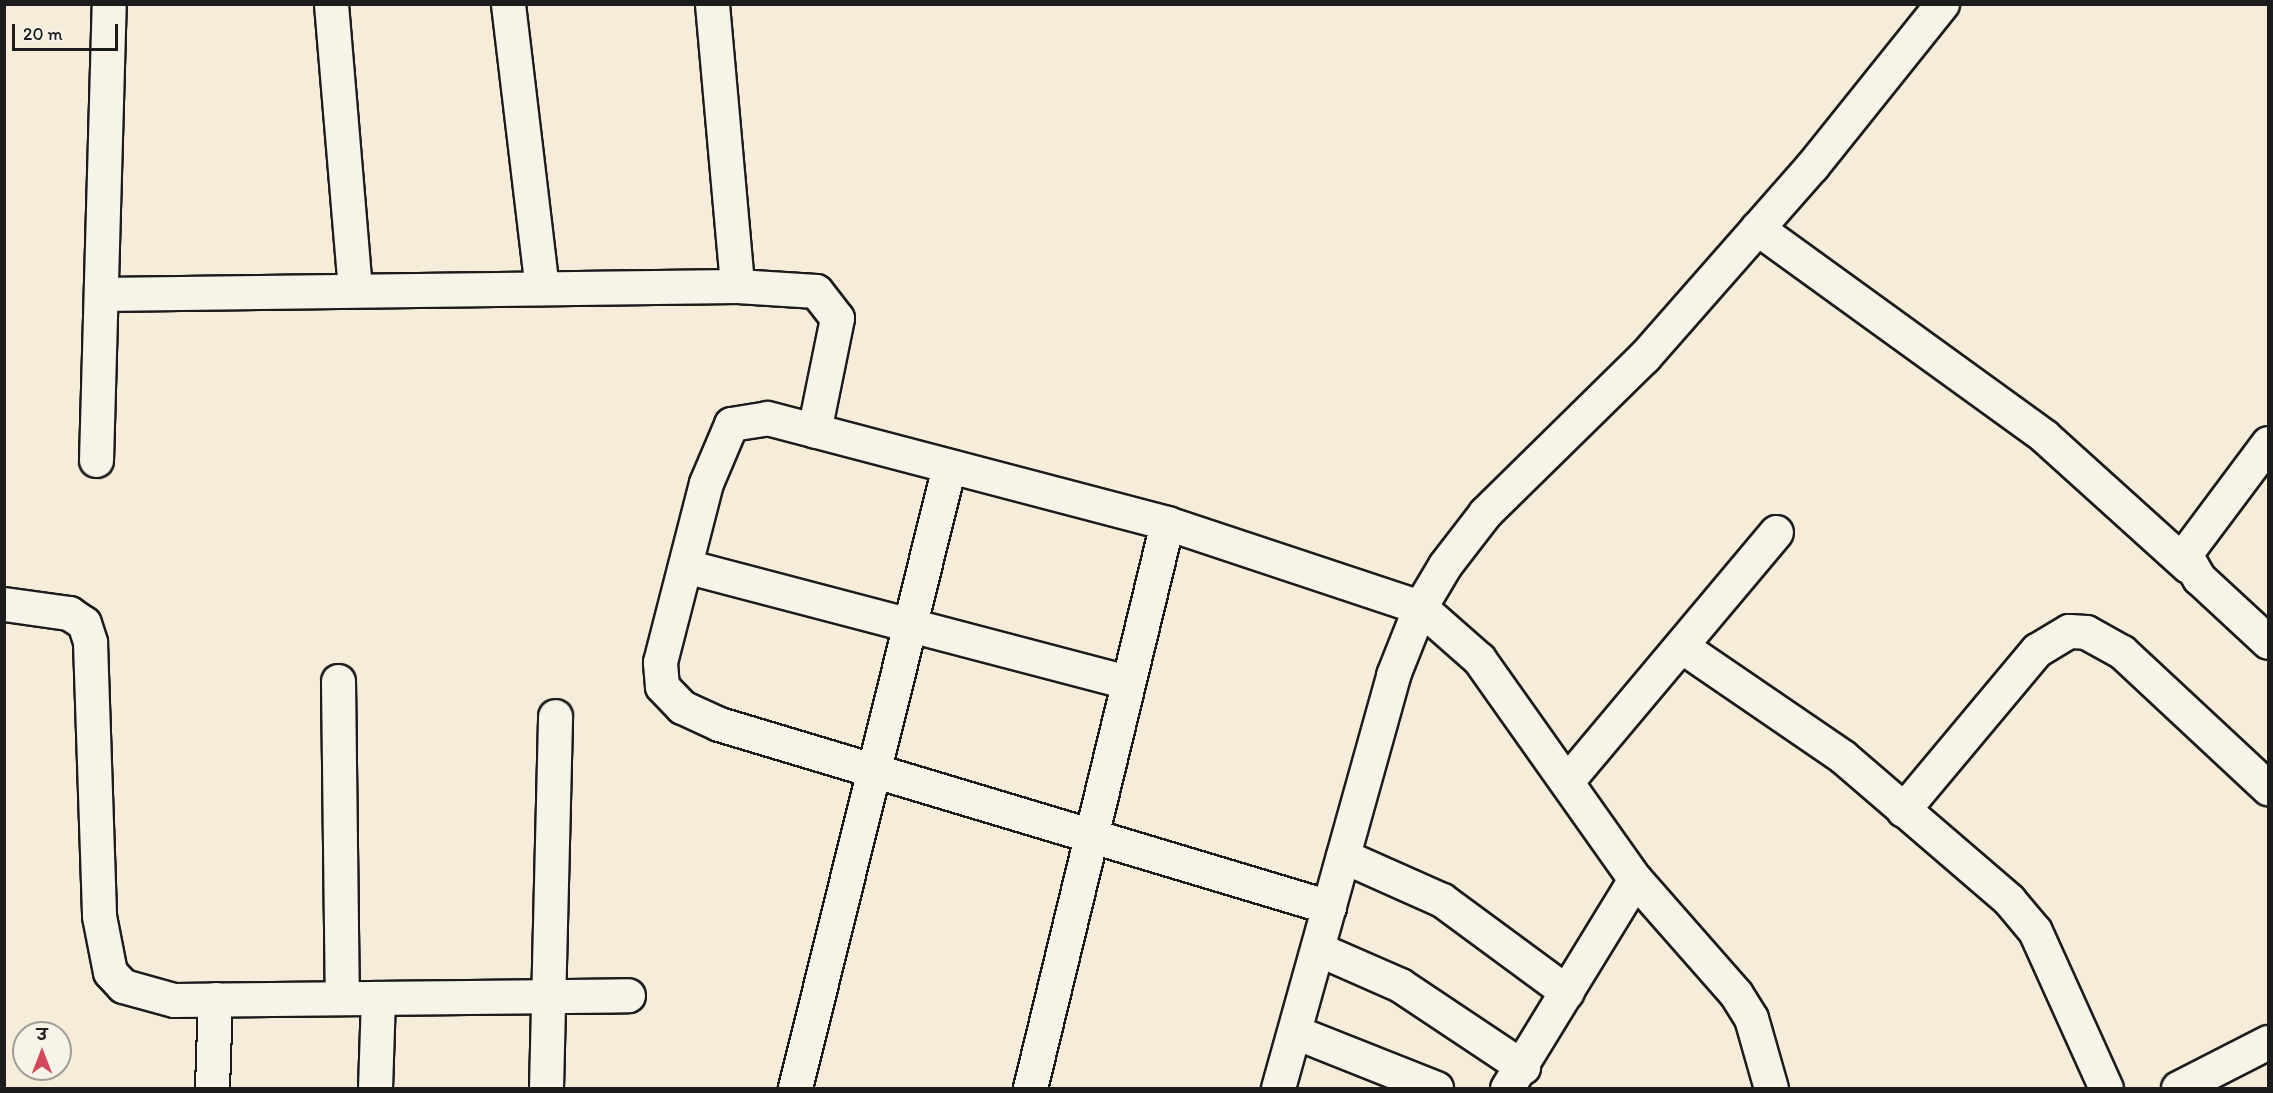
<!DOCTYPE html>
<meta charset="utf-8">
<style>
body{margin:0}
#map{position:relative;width:2273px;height:1093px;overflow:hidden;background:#f5ecda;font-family:Itim,"Playpen Sans Deva",sans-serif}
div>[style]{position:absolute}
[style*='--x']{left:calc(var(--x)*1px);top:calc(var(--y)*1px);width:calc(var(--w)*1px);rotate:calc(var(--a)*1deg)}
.roads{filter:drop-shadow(2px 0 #1c1c1c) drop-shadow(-2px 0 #1c1c1c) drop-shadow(0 2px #1c1c1c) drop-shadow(0 -2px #1c1c1c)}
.minor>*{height:33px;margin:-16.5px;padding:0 16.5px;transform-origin:16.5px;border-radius:16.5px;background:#f7f3e8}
span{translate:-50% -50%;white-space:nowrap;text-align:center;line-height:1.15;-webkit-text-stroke:5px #f7f3e8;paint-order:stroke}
.frame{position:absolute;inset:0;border:6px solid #1c1c1c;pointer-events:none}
.north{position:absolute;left:12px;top:1021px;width:60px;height:60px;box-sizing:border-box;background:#f7f3e8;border:2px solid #9f9d96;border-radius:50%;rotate:0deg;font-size:16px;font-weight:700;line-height:24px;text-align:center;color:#1c1c1c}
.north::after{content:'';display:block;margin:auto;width:21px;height:27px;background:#d1495b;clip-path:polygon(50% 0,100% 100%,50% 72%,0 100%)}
.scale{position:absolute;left:12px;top:24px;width:106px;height:27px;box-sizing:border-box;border:3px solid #1c1c1c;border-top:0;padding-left:8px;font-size:18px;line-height:21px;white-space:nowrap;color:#1c1c1c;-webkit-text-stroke:4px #f7f3e8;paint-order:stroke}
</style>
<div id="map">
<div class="roads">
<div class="minor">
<div style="--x:331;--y:4;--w:287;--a:85.2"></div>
<div style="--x:508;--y:4;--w:286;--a:83.2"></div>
<div style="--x:712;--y:4;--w:283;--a:84.9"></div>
<div style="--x:1757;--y:228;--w:354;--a:35.9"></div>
<div style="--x:2044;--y:436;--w:194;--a:42.1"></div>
<div style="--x:101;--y:294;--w:636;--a:-0.72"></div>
<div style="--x:737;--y:286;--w:79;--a:3.6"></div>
<div style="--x:816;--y:291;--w:34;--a:52"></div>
<div style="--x:837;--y:318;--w:115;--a:101.5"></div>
<div style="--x:2268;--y:443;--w:139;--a:126.8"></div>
<div style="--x:2185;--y:554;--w:28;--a:60"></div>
<div style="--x:2199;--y:578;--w:94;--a:42.8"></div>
<div style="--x:96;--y:460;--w:456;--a:-88.4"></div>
<div style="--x:685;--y:566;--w:458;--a:14.7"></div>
<div style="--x:4;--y:604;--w:66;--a:7.9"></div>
<div style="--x:69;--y:613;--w:18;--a:34"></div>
<div style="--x:84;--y:623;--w:20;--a:72"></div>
<div style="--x:90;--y:642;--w:274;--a:88.1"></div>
<div style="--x:99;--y:916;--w:57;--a:78.9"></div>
<div style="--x:110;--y:972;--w:19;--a:47"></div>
<div style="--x:123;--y:986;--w:53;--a:15.4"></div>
<div style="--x:174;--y:1000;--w:454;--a:-0.6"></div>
<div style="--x:1681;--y:646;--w:196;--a:34.4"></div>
<div style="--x:1843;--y:757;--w:219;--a:40.7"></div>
<div style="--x:2009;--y:900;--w:40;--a:50"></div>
<div style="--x:2035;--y:931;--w:172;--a:65.7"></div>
<div style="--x:338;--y:681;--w:317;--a:89.3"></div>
<div style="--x:1567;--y:781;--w:325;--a:-50"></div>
<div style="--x:1903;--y:810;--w:209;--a:-50.1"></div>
<div style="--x:2037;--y:650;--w:37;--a:-31"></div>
<div style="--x:2069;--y:631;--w:17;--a:3"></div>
<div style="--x:2086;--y:632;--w:41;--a:29.1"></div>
<div style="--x:2122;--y:652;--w:200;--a:43"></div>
<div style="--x:1343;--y:856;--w:108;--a:24"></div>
<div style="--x:1442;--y:900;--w:155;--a:36.4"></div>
<div style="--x:1329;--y:907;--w:637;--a:-163.3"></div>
<div style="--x:719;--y:724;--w:41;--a:-155.3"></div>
<div style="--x:682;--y:707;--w:29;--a:-134"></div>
<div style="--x:662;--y:686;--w:24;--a:-95"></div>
<div style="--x:660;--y:662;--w:185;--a:-75.6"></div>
<div style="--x:706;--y:483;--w:64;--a:-67"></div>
<div style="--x:731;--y:424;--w:36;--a:-9"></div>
<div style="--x:767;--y:418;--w:414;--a:14.7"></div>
<div style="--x:1167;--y:523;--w:267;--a:18.4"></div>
<div style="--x:1420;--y:607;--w:79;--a:41.4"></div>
<div style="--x:1479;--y:659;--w:270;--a:54.7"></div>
<div style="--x:1635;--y:879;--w:153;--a:48.7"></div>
<div style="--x:1736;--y:994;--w:28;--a:58"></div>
<div style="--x:1751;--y:1018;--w:73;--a:74.1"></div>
<div style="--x:1318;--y:949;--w:90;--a:23.7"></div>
<div style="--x:1400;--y:985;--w:148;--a:33.7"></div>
<div style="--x:1295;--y:1032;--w:152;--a:21.7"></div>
<div style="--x:212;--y:1088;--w:89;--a:-88.1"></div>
<div style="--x:375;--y:1088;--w:90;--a:-88.1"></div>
<div style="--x:546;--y:1088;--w:372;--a:-88.6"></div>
<div style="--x:795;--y:1088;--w:641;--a:-76.09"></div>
<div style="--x:1030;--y:1088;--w:581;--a:-76.37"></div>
<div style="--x:1278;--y:1088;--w:429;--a:-74.4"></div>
<div style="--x:1393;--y:675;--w:73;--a:-68.3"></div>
<div style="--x:1420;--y:607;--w:49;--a:-59.2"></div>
<div style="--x:1445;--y:565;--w:66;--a:-52.4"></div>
<div style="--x:1485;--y:513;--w:223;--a:-44.5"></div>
<div style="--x:1644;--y:357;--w:254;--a:-48.7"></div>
<div style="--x:1812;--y:166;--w:208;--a:-51.3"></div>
<div style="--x:1507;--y:1088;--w:245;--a:-58.5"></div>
<div style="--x:2178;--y:1088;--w:101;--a:-27.1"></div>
</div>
</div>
<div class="frame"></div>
<div class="north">उ</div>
<div class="scale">20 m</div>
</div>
